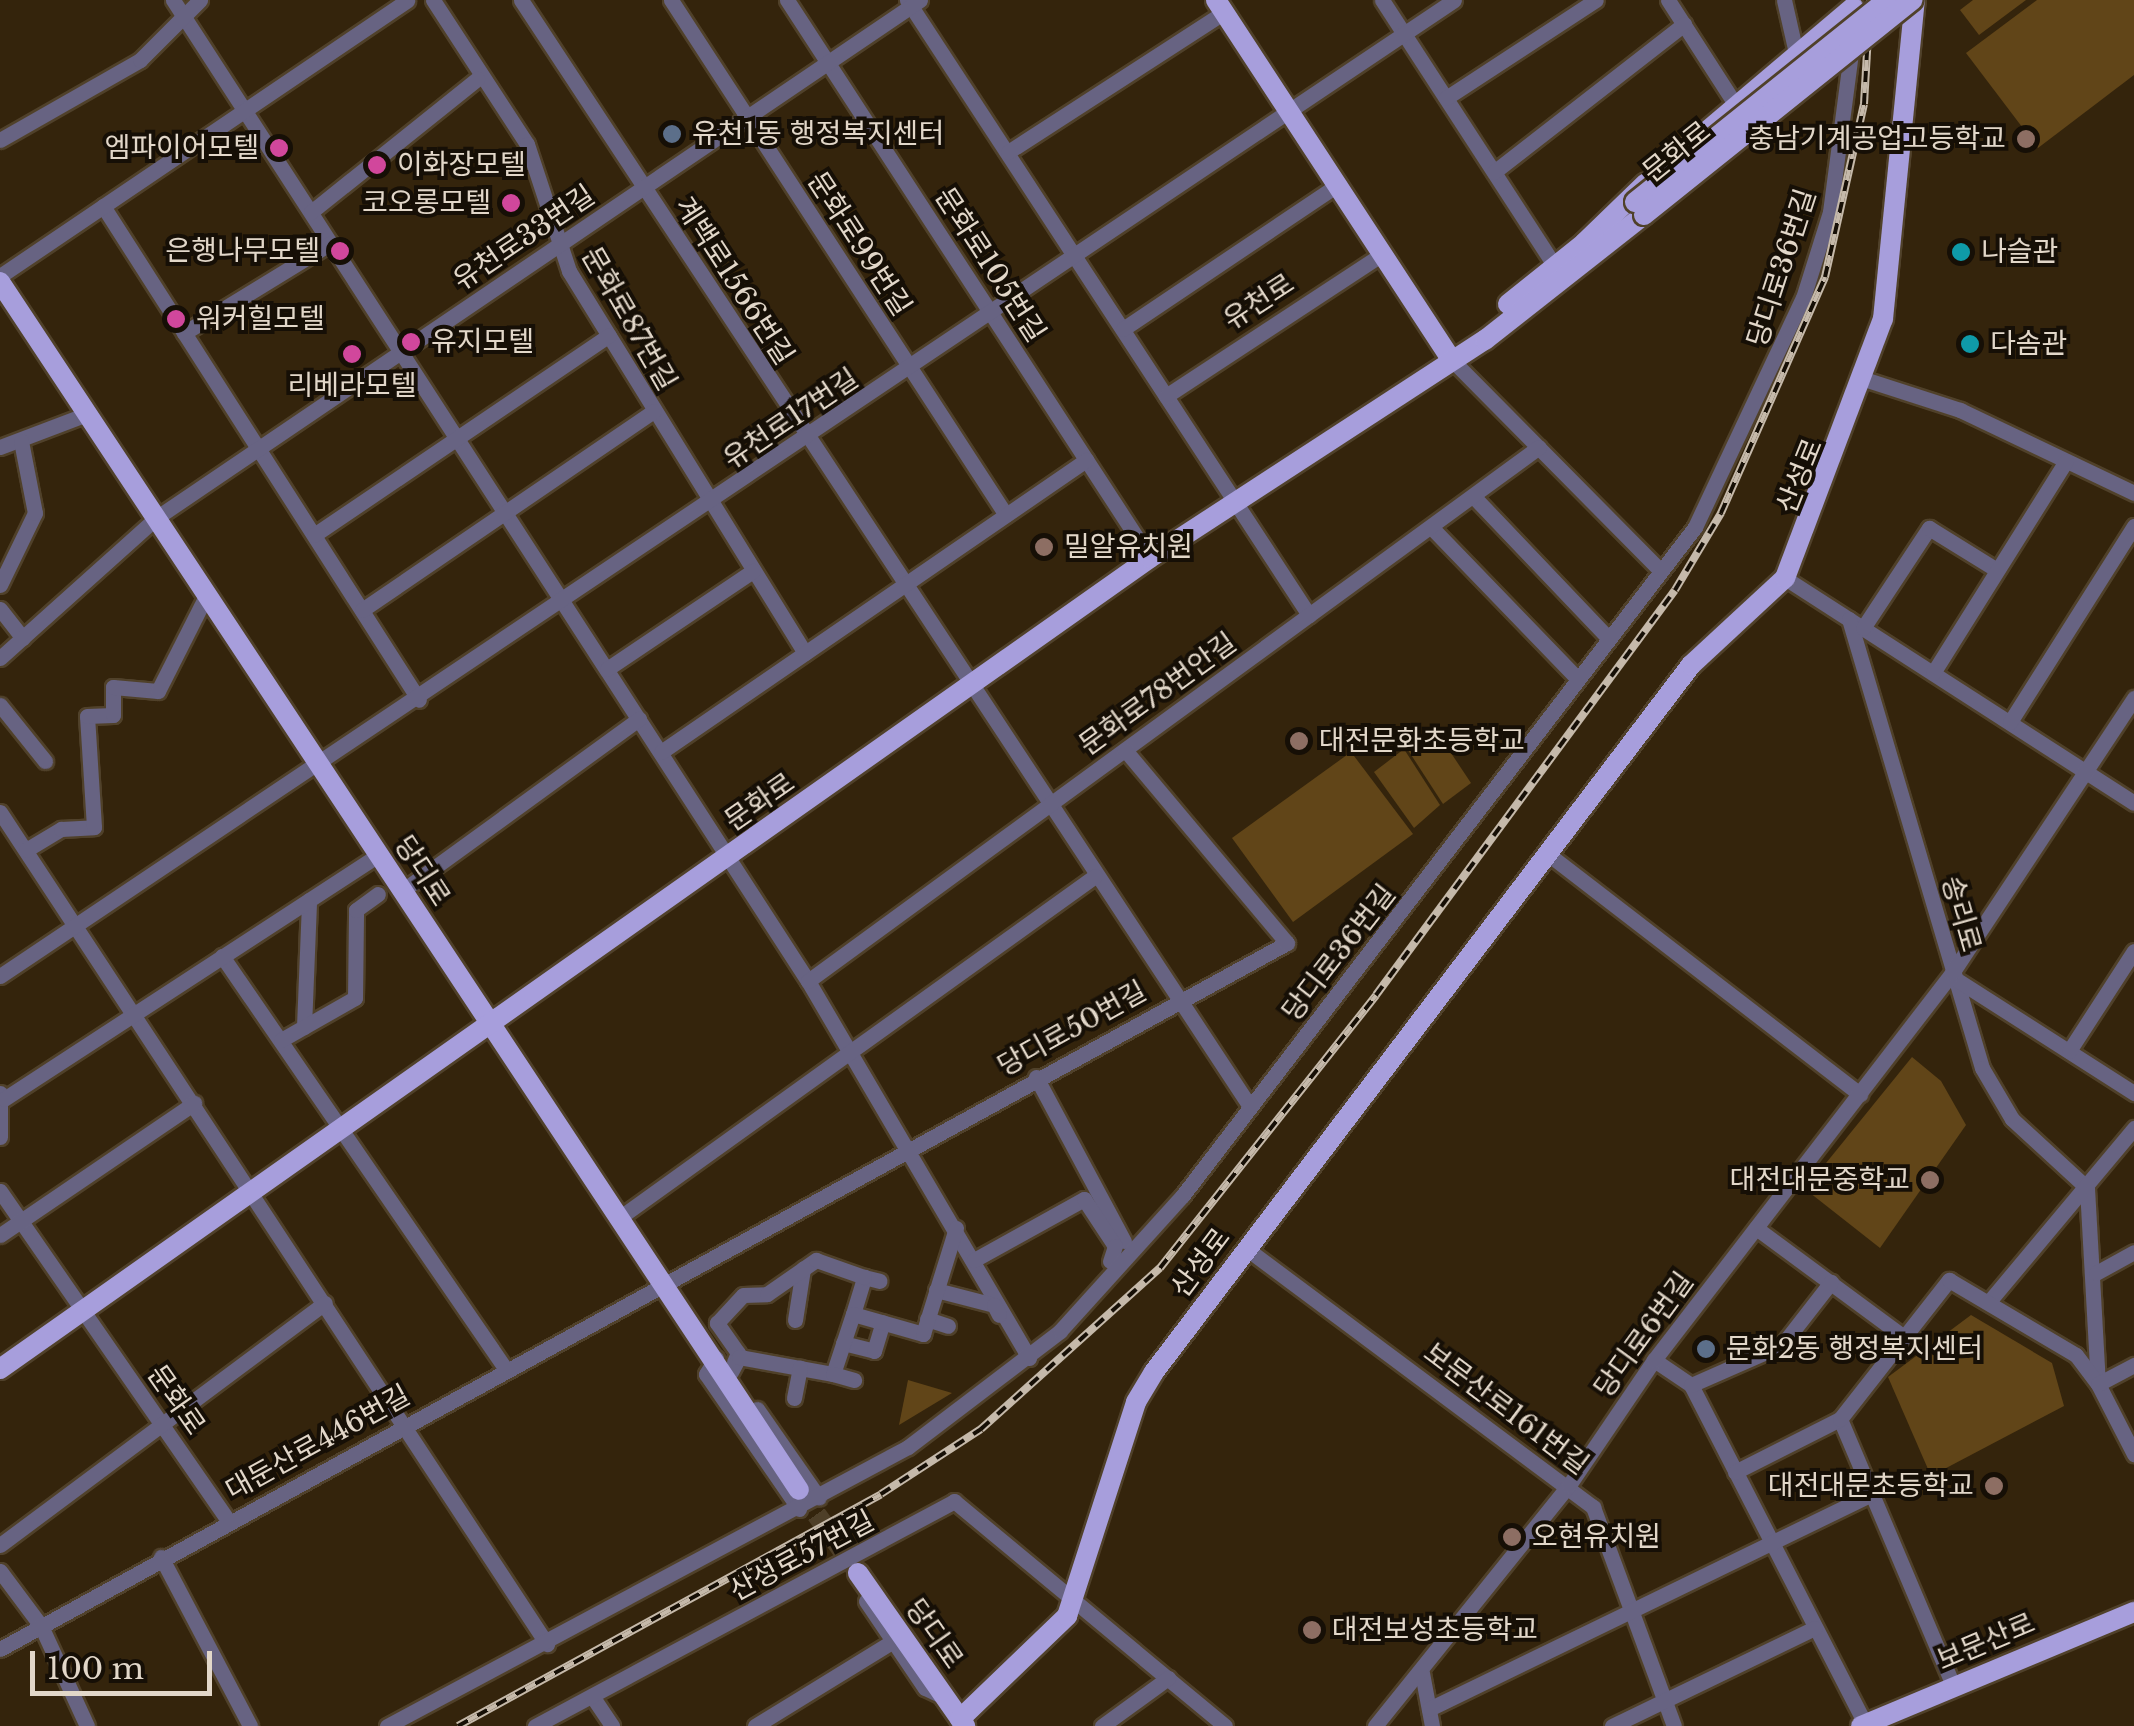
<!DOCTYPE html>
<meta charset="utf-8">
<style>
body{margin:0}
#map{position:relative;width:2134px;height:1726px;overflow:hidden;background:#34240c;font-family:"Libre Baskerville","Noto Sans KR",serif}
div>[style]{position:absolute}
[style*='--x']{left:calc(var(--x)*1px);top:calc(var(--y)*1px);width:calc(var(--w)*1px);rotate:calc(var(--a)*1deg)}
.green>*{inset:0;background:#614518}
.major-tunnel>*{height:20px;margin-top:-10px;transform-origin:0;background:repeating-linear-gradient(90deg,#4e3f28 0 20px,transparent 0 30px)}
.roads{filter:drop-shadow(2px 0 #50412a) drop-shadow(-2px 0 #50412a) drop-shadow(0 2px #50412a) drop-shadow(0 -2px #50412a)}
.minor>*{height:15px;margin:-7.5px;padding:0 7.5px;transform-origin:7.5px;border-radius:7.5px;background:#676382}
.major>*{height:20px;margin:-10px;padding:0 10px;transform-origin:10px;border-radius:10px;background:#a79edc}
.rail>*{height:8px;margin-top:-4px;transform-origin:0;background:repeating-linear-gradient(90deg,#160f06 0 11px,#c5b9aa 0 22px);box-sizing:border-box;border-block:2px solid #c5b9aa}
.bridges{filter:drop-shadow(2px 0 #50412a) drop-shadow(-2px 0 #50412a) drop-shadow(0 2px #50412a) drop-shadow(0 -2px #50412a)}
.major-bridge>*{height:20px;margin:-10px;padding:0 10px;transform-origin:10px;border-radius:10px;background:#a79edc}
.dots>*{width:28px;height:28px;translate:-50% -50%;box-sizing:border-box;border:5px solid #160f06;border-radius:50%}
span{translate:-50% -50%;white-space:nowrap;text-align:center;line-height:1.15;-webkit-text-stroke:8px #160f06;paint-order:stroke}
.poi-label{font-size:28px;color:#e2d7c9}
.left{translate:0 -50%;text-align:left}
.right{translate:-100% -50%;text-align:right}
.street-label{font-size:28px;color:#e2d7c9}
.scale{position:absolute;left:30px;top:1651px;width:182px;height:45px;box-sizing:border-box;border:5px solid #e2d7c9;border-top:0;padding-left:12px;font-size:30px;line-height:35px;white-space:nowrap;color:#e2d7c9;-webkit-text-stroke:8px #160f06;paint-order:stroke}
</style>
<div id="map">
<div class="green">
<div style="clip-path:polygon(1973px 0,2026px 0,1979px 35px,1960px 10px)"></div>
<div style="clip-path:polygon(2037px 0,2134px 0,2134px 75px,2038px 148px,1966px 53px)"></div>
<div style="clip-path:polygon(1433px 726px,1471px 783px,1443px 804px,1406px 747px)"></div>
<div style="clip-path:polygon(1404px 749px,1440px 805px,1414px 828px,1374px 772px)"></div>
<div style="clip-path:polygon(1351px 752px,1413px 834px,1293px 922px,1232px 838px)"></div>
<div style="clip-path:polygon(1912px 1057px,1941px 1081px,1966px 1125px,1880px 1248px,1805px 1189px)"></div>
<div style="clip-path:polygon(1971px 1315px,2052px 1363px,2064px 1406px,1931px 1476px,1888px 1377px)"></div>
<div style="clip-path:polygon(908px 1380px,952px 1393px,899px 1425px)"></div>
</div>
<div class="major-tunnel">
<div style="--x:799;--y:1490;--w:100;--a:54.4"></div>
</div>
<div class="roads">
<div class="minor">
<div style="--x:173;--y:0;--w:1169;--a:57.09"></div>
<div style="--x:808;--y:981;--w:437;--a:59.6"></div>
<div style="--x:433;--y:0;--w:172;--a:56.9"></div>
<div style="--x:527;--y:144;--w:134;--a:71.7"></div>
<div style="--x:569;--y:271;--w:449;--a:58.3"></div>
<div style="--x:521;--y:0;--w:1323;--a:56.62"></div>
<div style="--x:671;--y:0;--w:614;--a:56.96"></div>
<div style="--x:787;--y:0;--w:666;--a:56.95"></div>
<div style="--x:907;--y:0;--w:735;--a:56.83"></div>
<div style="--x:1382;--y:0;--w:317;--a:57"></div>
<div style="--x:1668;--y:0;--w:127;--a:57.2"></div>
<div style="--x:1784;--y:0;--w:58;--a:77.2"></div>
<div style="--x:1446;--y:98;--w:179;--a:-33.2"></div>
<div style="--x:0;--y:140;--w:161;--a:-29.7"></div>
<div style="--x:140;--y:60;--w:85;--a:-45"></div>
<div style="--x:1008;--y:152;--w:257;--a:-32.9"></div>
<div style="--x:1494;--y:172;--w:241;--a:-37.9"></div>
<div style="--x:103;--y:206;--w:586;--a:57.39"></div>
<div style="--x:311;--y:212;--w:213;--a:-38.7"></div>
<div style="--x:0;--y:276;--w:492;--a:-34.1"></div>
<div style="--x:1123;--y:329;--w:258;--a:-33.9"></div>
<div style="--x:184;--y:333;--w:172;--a:-31.5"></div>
<div style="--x:1451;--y:359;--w:298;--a:45.3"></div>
<div style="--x:1867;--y:380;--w:98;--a:17.9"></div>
<div style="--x:1960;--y:410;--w:193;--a:25.5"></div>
<div style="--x:1166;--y:396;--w:258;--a:-33.3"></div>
<div style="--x:0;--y:447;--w:93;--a:-20.8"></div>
<div style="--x:1473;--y:496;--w:196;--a:46.4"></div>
<div style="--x:1431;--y:527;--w:211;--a:46"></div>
<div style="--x:314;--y:535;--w:356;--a:-34.1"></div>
<div style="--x:1785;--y:578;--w:415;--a:32.8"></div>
<div style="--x:0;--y:585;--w:80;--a:-64.1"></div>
<div style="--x:35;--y:513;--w:73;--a:-101"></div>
<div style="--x:0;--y:609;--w:37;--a:52"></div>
<div style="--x:362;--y:610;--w:353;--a:-34.3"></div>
<div style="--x:1849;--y:619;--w:468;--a:73.5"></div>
<div style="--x:1982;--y:1068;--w:59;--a:59.5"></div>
<div style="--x:2012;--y:1119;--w:102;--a:42.6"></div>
<div style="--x:2087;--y:1188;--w:196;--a:86.8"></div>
<div style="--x:2098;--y:1384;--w:79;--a:62.8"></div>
<div style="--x:1863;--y:628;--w:120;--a:-56.6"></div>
<div style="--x:1929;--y:528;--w:80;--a:31.7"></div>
<div style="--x:0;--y:658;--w:210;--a:-41.9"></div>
<div style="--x:156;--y:518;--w:923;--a:-34.14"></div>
<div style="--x:607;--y:669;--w:176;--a:-33.9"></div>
<div style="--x:1933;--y:673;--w:250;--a:-57.9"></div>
<div style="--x:0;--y:705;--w:72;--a:51.2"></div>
<div style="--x:2010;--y:722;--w:232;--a:-57.7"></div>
<div style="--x:661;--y:752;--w:516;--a:-34.49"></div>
<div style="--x:0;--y:812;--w:996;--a:56.68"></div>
<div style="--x:26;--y:850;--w:41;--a:-31"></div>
<div style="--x:61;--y:829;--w:33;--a:-3"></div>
<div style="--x:94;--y:827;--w:111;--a:-93.6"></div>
<div style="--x:87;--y:716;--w:26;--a:-2"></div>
<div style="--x:113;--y:715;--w:28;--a:-90"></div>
<div style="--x:113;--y:687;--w:45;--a:5.1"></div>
<div style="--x:158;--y:691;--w:109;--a:-63.2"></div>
<div style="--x:1548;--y:854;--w:394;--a:37.6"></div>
<div style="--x:402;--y:891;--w:293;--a:-36"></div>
<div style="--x:222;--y:956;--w:503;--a:55.52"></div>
<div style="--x:0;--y:976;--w:1751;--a:-33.87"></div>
<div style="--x:1954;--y:978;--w:214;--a:32.6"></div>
<div style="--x:808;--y:981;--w:905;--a:-36.15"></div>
<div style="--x:304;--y:1027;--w:127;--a:-87.7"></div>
<div style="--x:281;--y:1040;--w:85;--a:-29.6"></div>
<div style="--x:355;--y:998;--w:88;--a:-89.3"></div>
<div style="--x:356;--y:910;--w:27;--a:-36"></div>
<div style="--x:2069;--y:1051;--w:119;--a:-57"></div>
<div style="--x:1036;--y:1077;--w:186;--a:61.8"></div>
<div style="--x:0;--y:1093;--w:44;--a:90"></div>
<div style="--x:4;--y:1099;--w:447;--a:-33.1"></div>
<div style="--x:0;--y:1191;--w:400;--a:55.3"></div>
<div style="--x:619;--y:1218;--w:586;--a:-35.7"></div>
<div style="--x:1756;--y:1228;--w:180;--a:36.4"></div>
<div style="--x:0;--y:1235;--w:235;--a:-34.2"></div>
<div style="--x:1247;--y:1249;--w:432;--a:36.7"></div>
<div style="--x:1593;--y:1507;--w:233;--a:69.7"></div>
<div style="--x:974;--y:1260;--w:126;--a:-29"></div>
<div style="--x:1084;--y:1199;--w:56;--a:56.6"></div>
<div style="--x:1115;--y:1246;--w:16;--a:108"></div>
<div style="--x:2096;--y:1273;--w:43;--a:-28.9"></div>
<div style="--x:936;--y:1290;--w:60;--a:14.5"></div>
<div style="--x:994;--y:1305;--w:11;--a:63"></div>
<div style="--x:1992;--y:1298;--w:222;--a:-50.1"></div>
<div style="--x:853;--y:1314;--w:39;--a:-73"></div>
<div style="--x:864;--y:1277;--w:16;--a:14"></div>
<div style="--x:927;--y:1319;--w:22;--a:18"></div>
<div style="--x:795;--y:1320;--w:52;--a:-81.1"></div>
<div style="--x:843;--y:1343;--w:32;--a:14"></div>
<div style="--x:874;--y:1351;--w:30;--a:-73"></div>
<div style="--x:716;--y:1358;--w:19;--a:122"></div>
<div style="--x:706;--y:1374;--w:164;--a:55.4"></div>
<div style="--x:1654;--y:1360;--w:45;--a:34"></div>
<div style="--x:1691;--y:1385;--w:381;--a:62.8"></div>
<div style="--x:734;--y:1362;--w:10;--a:-66"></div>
<div style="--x:738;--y:1353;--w:37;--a:-125"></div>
<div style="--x:717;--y:1323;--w:38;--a:-47"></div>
<div style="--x:743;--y:1295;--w:24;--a:-2"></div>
<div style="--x:767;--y:1294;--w:60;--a:-34.8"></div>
<div style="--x:816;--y:1260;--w:51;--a:19.5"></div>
<div style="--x:731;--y:1372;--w:17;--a:-62"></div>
<div style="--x:739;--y:1357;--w:96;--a:10.3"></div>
<div style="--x:833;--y:1374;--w:63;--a:-71.6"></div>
<div style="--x:853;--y:1314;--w:73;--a:15.9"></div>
<div style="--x:923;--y:1334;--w:111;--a:-72.7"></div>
<div style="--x:833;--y:1374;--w:22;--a:16"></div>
<div style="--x:1691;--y:1385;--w:99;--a:-23.7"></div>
<div style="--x:1782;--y:1345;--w:80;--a:-52.1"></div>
<div style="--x:794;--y:1398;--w:31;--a:-79"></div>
<div style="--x:757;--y:1409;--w:108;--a:55.1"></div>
<div style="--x:1840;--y:1419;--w:289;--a:67"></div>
<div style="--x:1735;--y:1472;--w:118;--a:-26.8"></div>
<div style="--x:1840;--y:1419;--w:177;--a:-51.9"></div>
<div style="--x:1949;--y:1280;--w:147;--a:30.6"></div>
<div style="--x:2076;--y:1355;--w:36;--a:53"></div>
<div style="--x:2098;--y:1384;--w:41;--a:-27.8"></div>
<div style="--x:0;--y:1545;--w:405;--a:-36.7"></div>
<div style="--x:161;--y:1557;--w:191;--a:62.2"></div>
<div style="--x:0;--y:1571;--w:69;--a:53.3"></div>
<div style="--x:41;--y:1626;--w:110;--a:65.3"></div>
<div style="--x:866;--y:1601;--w:105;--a:55.9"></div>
<div style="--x:925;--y:1688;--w:21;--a:25"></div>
<div style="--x:0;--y:1649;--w:1468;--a:-28.75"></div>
<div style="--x:1287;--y:943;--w:252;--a:-130"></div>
<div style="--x:1422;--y:1673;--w:54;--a:79.3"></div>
<div style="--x:592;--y:1696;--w:36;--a:56"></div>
<div style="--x:1429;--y:1709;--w:492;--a:-25.9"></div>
<div style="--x:387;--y:1726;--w:591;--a:-28.17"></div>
<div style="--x:908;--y:1447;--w:191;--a:-37.3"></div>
<div style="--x:1060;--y:1331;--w:183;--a:-47.9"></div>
<div style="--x:1183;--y:1195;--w:842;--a:-52.53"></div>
<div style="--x:1695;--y:527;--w:253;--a:-64.8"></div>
<div style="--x:1803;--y:298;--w:90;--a:-72.6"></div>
<div style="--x:1830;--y:212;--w:169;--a:-82.5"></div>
<div style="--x:535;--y:1726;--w:476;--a:-28.2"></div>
<div style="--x:954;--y:1501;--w:352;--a:39.7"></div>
<div style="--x:755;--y:1726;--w:162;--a:-31.6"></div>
<div style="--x:1102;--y:1726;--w:82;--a:-36"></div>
<div style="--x:1375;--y:1726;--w:309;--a:-51.2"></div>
<div style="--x:1569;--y:1485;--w:151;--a:-55.8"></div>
<div style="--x:1654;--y:1360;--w:488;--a:-52.4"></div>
<div style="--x:1952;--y:973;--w:330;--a:-56.5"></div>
<div style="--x:1612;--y:1726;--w:225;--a:-25.8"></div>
</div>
<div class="major">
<div style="--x:1216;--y:0;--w:429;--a:56.8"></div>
<div style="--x:1687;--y:148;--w:218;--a:-40.3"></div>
<div style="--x:1584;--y:243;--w:86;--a:-44.1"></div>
<div style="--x:0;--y:282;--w:1448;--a:56.52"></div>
<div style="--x:1508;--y:304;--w:110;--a:-38.7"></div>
<div style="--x:0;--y:1369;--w:1407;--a:-35.19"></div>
<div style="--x:1150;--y:558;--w:400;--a:-33.1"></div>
<div style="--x:1485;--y:340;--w:202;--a:-38.2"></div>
<div style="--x:858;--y:1573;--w:187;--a:55"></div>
<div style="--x:960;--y:1719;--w:149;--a:-43.9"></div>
<div style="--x:1067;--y:1616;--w:225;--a:-72.1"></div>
<div style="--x:1136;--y:1402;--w:35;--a:-59"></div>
<div style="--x:1154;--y:1372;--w:888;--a:-52.78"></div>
<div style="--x:1691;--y:665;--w:128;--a:-42.8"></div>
<div style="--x:1785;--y:578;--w:277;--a:-69.3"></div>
<div style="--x:1883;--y:319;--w:321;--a:-84.3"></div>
<div style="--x:1861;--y:1726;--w:296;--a:-22.7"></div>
</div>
</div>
<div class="rail">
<div style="--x:458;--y:1726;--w:482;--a:-28.7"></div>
<div style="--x:881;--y:1494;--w:119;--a:-33"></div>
<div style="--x:981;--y:1429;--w:241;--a:-42"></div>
<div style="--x:1160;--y:1268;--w:348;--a:-51.6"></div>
<div style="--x:1376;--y:995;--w:503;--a:-53.56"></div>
<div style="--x:1675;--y:590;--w:90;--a:-59.1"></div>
<div style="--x:1721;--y:513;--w:258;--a:-66.2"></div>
<div style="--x:1825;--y:277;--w:177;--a:-77.3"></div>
<div style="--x:1864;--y:104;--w:104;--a:-86.7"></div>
</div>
<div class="bridges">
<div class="major-bridge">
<div style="--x:1635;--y:202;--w:323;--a:-38.7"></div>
<div style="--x:1644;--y:215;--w:344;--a:-38.7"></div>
</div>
</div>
<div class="dots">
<div style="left:672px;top:134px;background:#5c6f8a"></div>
<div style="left:2026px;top:139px;background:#8d6e63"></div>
<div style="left:279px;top:148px;background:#d1479c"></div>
<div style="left:377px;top:165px;background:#d1479c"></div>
<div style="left:511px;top:203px;background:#d1479c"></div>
<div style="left:340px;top:251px;background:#d1479c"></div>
<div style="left:1961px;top:252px;background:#0f9aa8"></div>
<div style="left:176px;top:319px;background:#d1479c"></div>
<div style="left:411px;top:342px;background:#d1479c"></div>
<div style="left:1970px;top:344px;background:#0f9aa8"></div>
<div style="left:352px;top:354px;background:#d1479c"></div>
<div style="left:1044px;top:547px;background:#8d6e63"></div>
<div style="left:1299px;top:741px;background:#8d6e63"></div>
<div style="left:1930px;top:1180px;background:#8d6e63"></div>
<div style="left:1706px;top:1349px;background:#5c6f8a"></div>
<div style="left:1994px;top:1486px;background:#8d6e63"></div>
<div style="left:1512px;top:1537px;background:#8d6e63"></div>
<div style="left:1312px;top:1630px;background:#8d6e63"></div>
</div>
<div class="poi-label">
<span class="left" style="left:692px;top:134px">유천1동 행정복지센터</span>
<span class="right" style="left:2006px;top:139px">충남기계공업고등학교</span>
<span class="right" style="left:259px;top:148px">엠파이어모텔</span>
<span class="left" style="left:397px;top:165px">이화장모텔</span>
<span class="right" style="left:491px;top:203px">코오롱모텔</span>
<span class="right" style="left:320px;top:251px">은행나무모텔</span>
<span class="left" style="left:1981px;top:252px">나슬관</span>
<span class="left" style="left:196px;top:319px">워커힐모텔</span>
<span class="left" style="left:431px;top:342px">유지모텔</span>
<span class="left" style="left:1990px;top:344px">다솜관</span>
<span style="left:352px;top:386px">리베라모텔</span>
<span class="left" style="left:1064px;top:547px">밀알유치원</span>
<span class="left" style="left:1319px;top:741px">대전문화초등학교</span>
<span class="right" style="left:1910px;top:1180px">대전대문중학교</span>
<span class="left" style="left:1726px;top:1349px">문화2동 행정복지센터</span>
<span class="right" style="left:1974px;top:1486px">대전대문초등학교</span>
<span class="left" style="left:1532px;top:1537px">오현유치원</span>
<span class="left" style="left:1332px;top:1630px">대전보성초등학교</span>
</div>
<div class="street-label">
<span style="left:1677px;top:152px;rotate:-39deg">문화로</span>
<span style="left:524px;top:238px;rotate:-34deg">유천로33번길</span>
<span style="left:859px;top:244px;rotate:57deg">문화로99번길</span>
<span style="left:990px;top:265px;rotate:57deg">문화로105번길</span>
<span style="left:1782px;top:268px;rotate:-72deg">당디로36번길</span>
<span style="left:734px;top:281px;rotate:57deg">계백로1566번길</span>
<span style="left:1259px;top:302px;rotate:-33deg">유천로</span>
<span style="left:629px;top:319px;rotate:60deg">문화로87번길</span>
<span style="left:791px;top:419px;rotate:-34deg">유천로17번길</span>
<span style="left:1800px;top:476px;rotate:-68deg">산성로</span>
<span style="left:1158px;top:694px;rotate:-36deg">문화로78번안길</span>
<span style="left:760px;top:802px;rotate:-35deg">문화로</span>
<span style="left:422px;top:871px;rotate:57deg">당디로</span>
<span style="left:1961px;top:914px;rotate:74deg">송리로</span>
<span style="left:1339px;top:953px;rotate:-52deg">당디로36번길</span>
<span style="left:1072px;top:1029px;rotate:-29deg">당디로50번길</span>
<span style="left:1201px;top:1263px;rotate:-53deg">산성로</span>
<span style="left:1644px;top:1335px;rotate:-54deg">당디로6번길</span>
<span style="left:176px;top:1400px;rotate:55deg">문화로</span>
<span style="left:1506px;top:1409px;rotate:37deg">보문산로161번길</span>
<span style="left:318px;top:1443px;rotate:-29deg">대둔산로446번길</span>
<span style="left:802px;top:1556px;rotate:-28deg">산성로57번길</span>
<span style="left:934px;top:1634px;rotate:55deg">당디로</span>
<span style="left:1986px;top:1642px;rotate:-23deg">보문산로</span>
</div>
<div class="scale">100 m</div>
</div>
